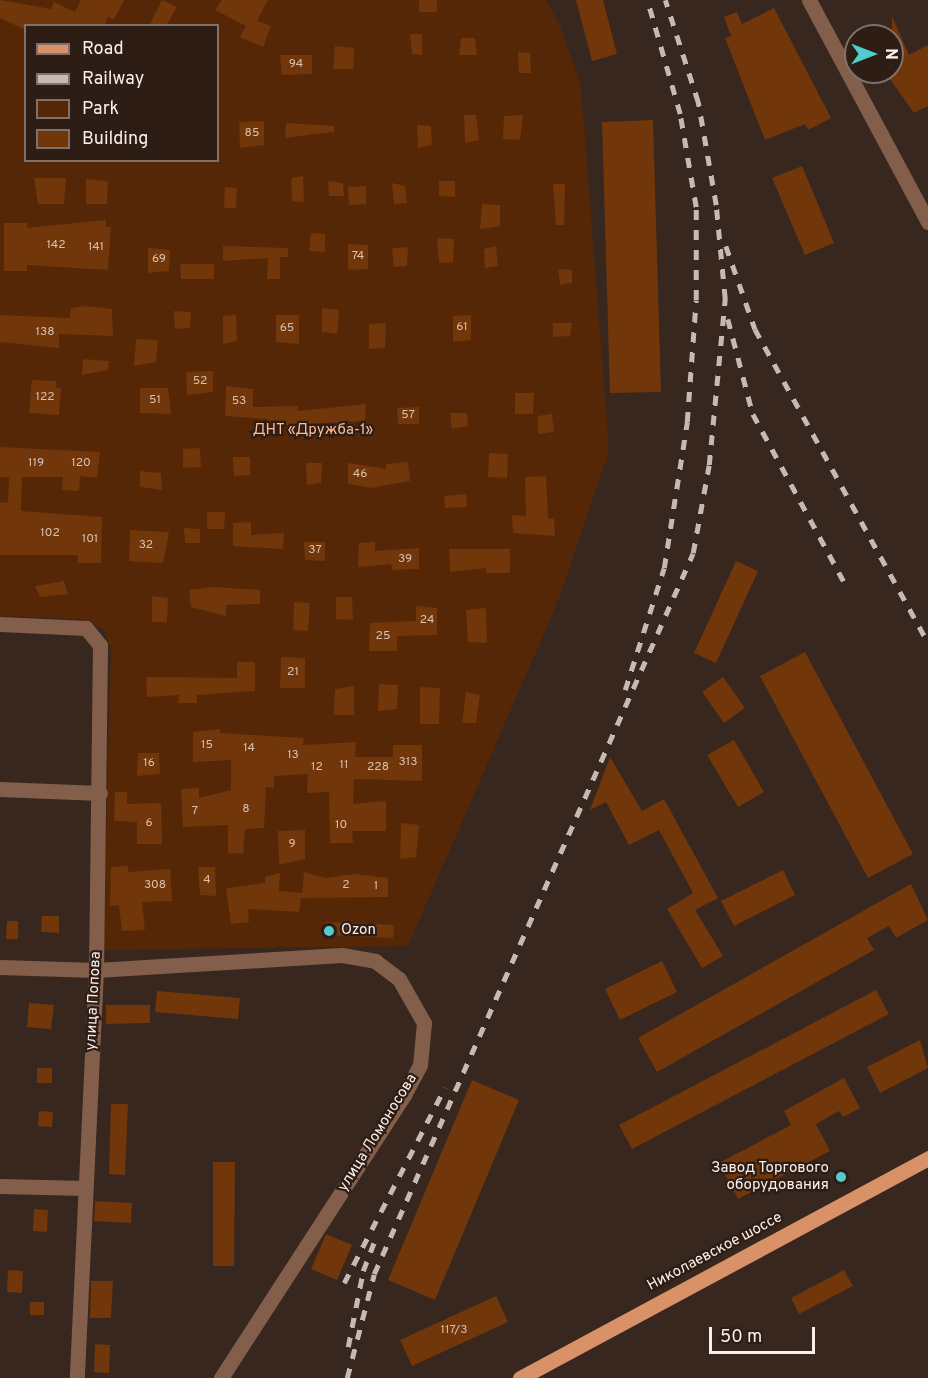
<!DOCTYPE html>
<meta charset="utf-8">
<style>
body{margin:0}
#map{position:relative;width:928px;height:1378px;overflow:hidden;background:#38271e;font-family:Overpass,sans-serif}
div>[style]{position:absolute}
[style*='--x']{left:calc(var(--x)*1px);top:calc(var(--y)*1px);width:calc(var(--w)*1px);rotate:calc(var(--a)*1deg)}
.green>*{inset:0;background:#552706}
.building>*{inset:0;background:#71360a}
.minor>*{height:15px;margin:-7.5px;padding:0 7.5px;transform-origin:7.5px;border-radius:7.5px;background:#835f4b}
.major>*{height:15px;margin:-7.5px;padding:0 7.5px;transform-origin:7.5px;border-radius:7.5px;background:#d99167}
.rail>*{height:4.5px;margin-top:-2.25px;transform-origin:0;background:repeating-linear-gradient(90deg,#c7bab3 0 10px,transparent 0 20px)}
.dots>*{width:16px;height:16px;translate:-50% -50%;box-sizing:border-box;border:3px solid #2d1d14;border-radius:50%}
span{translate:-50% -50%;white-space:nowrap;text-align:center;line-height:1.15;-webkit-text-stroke:4.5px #2d1d14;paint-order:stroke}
.number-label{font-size:12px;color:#d8c1b1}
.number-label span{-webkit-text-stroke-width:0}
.park-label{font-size:15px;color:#febc97}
.poi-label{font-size:15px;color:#fbefe9}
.left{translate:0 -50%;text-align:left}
.right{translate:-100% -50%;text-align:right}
.street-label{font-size:15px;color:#fbefe9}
.legend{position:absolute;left:24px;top:24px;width:195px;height:138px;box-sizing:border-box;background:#2d1d14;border:2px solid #7f7169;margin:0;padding:8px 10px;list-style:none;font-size:18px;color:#fbefe9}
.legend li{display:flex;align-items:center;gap:12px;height:30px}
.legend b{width:30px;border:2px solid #7f7169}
.north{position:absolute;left:844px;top:24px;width:60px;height:60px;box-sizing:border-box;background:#2d1d14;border:2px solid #7f7169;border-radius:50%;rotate:90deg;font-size:16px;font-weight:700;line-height:24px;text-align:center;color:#fbefe9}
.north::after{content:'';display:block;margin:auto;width:21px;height:27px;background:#52cdce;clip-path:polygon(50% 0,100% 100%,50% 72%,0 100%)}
.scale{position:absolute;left:709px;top:1327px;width:106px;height:27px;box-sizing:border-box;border:3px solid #fbefe9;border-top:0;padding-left:8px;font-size:18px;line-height:21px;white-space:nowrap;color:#fbefe9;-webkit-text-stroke:4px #2d1d14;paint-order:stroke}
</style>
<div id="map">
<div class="green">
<div style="clip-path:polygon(evenodd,0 0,546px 0,560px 25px,580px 83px,583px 112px,609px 451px,558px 601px,408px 946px,103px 950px,111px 649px,104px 629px,79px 619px,0 616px,0 0,26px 26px,218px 26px,218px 160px,26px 160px,26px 26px)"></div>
</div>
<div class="building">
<div style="clip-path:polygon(0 0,51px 9px,54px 2px,75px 12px,81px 0,124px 0,114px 20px,108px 17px,104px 26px,26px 26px,26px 30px,0 18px)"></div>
<div style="clip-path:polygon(162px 0,177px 7px,166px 26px,149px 26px)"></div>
<div style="clip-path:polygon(222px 0,268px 0,257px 21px,271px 26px,263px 47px,240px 37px,246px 26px,215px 10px)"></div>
<div style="clip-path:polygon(419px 0,437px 0,437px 12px,419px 12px)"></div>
<div style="clip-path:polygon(576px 0,603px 0,617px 54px,592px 61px)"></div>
<div style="clip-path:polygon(774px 8px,831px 118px,808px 130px,805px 124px,765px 140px,725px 38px,731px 36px,724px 17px,737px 12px,742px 24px)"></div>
<div style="clip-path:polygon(892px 16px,909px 55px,928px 45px,928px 106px,914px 113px,885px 72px,892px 72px)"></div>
<div style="clip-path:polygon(410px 34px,422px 34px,422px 55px,412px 54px)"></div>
<div style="clip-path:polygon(461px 38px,475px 38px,477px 55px,459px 55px)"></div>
<div style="clip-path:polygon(335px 46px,354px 48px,353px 69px,333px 69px)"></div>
<div style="clip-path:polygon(518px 52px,530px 53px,531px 73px,519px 73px)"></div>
<div style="clip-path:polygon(280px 55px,312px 55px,312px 74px,282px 75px)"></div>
<div style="clip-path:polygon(464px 115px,476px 115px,479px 140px,465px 143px)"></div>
<div style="clip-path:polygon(523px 115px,520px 140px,503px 139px,504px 116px)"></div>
<div style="clip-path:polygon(653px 120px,661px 392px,610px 393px,602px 122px)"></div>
<div style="clip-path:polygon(264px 121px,264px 145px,240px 148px,239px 122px)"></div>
<div style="clip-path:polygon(286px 123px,334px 126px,334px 132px,285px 138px)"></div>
<div style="clip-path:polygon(417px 125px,431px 126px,432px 145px,418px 148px)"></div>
<div style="clip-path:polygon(802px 166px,834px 243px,805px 255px,772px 178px)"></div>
<div style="clip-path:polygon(303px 176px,304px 202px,292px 201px,291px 178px)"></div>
<div style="clip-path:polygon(34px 178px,66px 178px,64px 204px,38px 204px)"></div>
<div style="clip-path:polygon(86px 179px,108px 181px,107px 204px,86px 204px)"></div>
<div style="clip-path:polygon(328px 181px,343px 183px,344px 196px,329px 196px)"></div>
<div style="clip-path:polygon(439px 181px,455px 181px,455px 197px,439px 196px)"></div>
<div style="clip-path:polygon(392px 183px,405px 186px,407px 203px,394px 204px)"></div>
<div style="clip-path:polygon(553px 184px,565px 184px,564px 225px,556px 225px)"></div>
<div style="clip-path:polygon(366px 186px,366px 204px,349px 205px,348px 187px)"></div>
<div style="clip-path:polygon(225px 187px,237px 188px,236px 208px,224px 208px)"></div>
<div style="clip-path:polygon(482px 204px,500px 205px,500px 226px,480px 229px)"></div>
<div style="clip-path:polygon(106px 220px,106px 227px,111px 227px,108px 270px,27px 265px,27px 271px,4px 271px,4px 223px,27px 223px,27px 228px)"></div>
<div style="clip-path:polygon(311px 233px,325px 234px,325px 252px,309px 251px)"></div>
<div style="clip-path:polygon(437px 238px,454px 239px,453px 262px,439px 263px)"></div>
<div style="clip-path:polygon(348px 244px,368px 245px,368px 269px,348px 270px)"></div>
<div style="clip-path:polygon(223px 246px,288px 248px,288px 257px,280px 257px,280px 279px,267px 279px,268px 258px,223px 261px)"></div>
<div style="clip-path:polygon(496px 246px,498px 266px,485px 268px,484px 249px)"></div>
<div style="clip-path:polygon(408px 247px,407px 266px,394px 267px,392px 248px)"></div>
<div style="clip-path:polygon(148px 248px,170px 250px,169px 271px,148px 273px)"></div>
<div style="clip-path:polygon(180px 264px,214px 264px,214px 279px,181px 279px)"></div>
<div style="clip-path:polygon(558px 269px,572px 270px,572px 283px,560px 285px)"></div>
<div style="clip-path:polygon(86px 306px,112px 309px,113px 336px,59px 334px,59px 348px,0 342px,0 315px,70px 318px,71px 308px)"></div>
<div style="clip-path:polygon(322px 308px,339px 310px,337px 334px,322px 332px)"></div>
<div style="clip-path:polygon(174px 311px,191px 312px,190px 328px,175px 329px)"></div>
<div style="clip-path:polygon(236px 315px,237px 341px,223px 344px,223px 316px)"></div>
<div style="clip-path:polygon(276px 315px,299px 315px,299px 344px,276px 342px)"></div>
<div style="clip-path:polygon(471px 315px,471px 340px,453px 342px,453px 316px)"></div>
<div style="clip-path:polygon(386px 323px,385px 348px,369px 349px,369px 324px)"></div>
<div style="clip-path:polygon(553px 323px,572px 323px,570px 336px,553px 337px)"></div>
<div style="clip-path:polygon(136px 339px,158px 340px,156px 362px,134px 366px)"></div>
<div style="clip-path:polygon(83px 359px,109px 361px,108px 370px,82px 375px)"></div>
<div style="clip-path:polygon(213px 371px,213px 392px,187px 395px,186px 372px)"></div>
<div style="clip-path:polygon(32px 380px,56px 381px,56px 388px,61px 388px,59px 415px,29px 413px)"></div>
<div style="clip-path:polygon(226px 386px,253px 389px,253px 407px,298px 406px,298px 411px,366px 404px,365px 421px,267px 426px,267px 419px,225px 416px)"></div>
<div style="clip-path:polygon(140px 388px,168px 388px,171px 414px,140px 413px)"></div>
<div style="clip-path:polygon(515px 393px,534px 393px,533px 414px,515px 414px)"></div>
<div style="clip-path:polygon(419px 407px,419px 424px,398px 424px,397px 408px)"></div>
<div style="clip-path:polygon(450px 413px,467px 413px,468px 426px,452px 429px)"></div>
<div style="clip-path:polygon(552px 414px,554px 432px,538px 434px,538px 416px)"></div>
<div style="clip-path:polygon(0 447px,100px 452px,97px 478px,80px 476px,79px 491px,62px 490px,63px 477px,22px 477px,21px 511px,102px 517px,101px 563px,78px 563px,78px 555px,0 555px,0 502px,8px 503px,9px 478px,0 477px)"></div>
<div style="clip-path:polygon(200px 448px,201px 467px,183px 468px,183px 449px)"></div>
<div style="clip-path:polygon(489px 453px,508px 454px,507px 478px,488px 477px)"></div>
<div style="clip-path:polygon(233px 457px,250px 457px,250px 475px,234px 476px)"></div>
<div style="clip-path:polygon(408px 462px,410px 481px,371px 488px,348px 484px,348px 463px,386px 469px,386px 464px)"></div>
<div style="clip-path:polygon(306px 463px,322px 463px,321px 483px,307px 485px)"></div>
<div style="clip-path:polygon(140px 471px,161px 473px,162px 490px,140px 487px)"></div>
<div style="clip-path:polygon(546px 476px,548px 518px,554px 519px,555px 536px,513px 533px,512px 515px,526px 516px,525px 477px)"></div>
<div style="clip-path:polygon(466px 494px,467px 507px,445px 508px,444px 496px)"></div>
<div style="clip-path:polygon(207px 512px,225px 512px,224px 529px,207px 529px)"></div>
<div style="clip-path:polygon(251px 522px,251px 535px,284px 533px,283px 549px,233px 546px,233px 523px)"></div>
<div style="clip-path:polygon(184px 528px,200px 529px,200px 543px,185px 543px)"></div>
<div style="clip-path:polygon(130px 530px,169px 532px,163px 563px,129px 561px)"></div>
<div style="clip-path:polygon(304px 542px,325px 542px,325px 561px,305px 560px)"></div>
<div style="clip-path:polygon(375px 542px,375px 551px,419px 548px,419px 569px,392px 570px,391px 564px,358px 567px,359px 543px)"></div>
<div style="clip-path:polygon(449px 549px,510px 549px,510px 573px,486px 573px,486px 568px,450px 572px)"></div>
<div style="clip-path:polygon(736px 561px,758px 571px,716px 663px,694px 653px)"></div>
<div style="clip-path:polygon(64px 581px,68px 594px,40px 597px,35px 586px)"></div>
<div style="clip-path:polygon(213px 587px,260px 590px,260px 604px,226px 605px,226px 616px,191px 607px,189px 590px)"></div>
<div style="clip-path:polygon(152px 596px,168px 598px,167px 622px,152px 622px)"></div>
<div style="clip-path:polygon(336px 597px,352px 597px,353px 620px,336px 619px)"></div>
<div style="clip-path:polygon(294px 602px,310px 603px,308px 631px,293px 630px)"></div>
<div style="clip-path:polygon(416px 606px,437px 608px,437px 635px,397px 636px,397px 651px,369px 651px,370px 623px,416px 621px)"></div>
<div style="clip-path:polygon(486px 608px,487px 643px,468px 642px,466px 610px)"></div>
<div style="clip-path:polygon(805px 652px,913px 854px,868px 878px,760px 676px)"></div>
<div style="clip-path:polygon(281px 657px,305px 658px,305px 688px,280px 688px)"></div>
<div style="clip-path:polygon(237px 662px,255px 662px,255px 691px,197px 695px,197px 703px,178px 703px,179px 695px,147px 697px,146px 677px,237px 678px)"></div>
<div style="clip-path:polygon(723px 677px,745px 708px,724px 723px,702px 692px)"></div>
<div style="clip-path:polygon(379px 684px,398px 685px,397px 709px,378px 711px)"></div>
<div style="clip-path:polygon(354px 686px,354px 715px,334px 715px,335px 689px)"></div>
<div style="clip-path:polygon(420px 687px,440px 688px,439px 724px,420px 724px)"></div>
<div style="clip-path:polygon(466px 692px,480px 695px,476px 723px,462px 723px)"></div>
<div style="clip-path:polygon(220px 729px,220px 733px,304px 738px,303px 745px,356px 742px,355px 757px,393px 757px,393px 745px,422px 745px,422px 781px,354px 779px,353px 804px,386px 801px,386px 831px,352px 831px,353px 843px,330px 843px,329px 792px,307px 793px,308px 774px,274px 776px,274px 788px,266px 787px,264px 828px,245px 829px,243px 854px,228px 853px,228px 825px,183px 827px,181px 789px,199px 788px,199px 798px,231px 790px,231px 760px,193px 762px,193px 732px)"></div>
<div style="clip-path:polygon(734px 740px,764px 792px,738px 807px,707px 755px)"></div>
<div style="clip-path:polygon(138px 753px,159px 753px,160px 774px,137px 776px)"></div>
<div style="clip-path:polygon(610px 757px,642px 811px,664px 799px,718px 898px,695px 910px,723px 956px,702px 968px,667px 909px,693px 893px,659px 830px,629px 845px,606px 802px,590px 810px)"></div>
<div style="clip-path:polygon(115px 792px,127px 792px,127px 804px,161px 803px,162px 844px,137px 844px,137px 822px,114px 821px)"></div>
<div style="clip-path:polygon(401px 823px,419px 825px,416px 857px,400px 859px)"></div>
<div style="clip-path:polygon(305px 830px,305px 859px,279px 865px,278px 831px)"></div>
<div style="clip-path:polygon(128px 866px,128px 872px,170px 869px,172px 901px,142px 902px,145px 930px,122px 931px,119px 905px,110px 906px,111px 867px)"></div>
<div style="clip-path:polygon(198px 867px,215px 867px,216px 896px,200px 895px)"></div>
<div style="clip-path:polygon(783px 870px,795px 895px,734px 926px,721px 901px)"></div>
<div style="clip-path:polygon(304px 872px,325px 878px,355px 874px,388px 878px,388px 897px,301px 898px,299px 912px,248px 909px,249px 922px,231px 924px,226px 888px,265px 883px,265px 877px,280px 873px,279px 891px,302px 893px)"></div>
<div style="clip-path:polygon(911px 884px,928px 920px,896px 938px,889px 926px,867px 938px,874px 950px,657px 1072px,638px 1038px)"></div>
<div style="clip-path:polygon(42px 916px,59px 916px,59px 933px,41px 932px)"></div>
<div style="clip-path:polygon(7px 921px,18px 921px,18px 939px,6px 939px)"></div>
<div style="clip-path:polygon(325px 922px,394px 925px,393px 938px,324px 935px)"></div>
<div style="clip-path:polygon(662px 961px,677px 992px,620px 1020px,605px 989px)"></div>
<div style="clip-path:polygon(876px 990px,889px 1014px,632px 1149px,619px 1125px)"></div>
<div style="clip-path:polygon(157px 991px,240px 998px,238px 1019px,155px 1012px)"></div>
<div style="clip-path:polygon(29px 1003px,54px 1005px,51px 1029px,27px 1027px)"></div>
<div style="clip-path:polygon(106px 1005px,150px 1005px,150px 1023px,106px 1024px)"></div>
<div style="clip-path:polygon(920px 1040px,928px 1068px,880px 1093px,867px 1067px)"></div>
<div style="clip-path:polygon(37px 1068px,52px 1068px,52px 1083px,37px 1083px)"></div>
<div style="clip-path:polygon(844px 1078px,860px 1108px,843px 1117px,839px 1111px,816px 1124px,830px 1151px,738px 1199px,719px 1163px,791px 1125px,784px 1111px)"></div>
<div style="clip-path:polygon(472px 1080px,519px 1100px,435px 1300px,388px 1280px)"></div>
<div style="clip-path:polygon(111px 1104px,128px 1104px,125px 1175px,109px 1174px)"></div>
<div style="clip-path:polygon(39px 1111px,53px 1112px,52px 1127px,38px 1126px)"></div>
<div style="clip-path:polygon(213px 1162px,235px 1162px,234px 1266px,213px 1266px)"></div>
<div style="clip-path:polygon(95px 1201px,132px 1203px,131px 1223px,94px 1221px)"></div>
<div style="clip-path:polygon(34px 1209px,48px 1210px,47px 1232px,33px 1231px)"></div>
<div style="clip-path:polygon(326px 1234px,352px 1245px,337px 1280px,311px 1269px)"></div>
<div style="clip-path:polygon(8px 1270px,23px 1271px,22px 1293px,7px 1292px)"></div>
<div style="clip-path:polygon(844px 1270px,853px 1286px,799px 1314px,791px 1298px)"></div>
<div style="clip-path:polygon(91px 1281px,113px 1281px,111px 1318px,90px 1318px)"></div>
<div style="clip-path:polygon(496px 1296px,508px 1322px,412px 1366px,400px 1340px)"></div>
<div style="clip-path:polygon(30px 1302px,44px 1302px,44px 1315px,30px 1315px)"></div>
<div style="clip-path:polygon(95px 1344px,110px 1345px,109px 1373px,94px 1372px)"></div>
</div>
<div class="minor">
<div style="--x:809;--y:0;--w:252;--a:61.8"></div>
<div style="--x:0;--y:624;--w:86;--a:2.7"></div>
<div style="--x:86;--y:628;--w:22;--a:51"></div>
<div style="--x:100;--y:645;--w:325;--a:90.7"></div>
<div style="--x:96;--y:970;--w:408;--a:92.7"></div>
<div style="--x:0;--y:789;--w:100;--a:2.3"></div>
<div style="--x:0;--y:967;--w:96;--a:1.8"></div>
<div style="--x:96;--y:970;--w:246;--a:-3.5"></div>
<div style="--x:342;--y:955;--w:34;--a:10"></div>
<div style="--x:375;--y:961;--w:30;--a:37"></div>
<div style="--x:399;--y:979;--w:51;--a:60.4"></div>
<div style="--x:424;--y:1023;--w:42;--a:95.4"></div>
<div style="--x:420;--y:1065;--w:34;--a:118"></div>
<div style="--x:404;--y:1095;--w:337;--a:122.9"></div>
<div style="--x:0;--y:1186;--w:85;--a:1.3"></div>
</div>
<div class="major">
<div style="--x:520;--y:1378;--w:464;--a:-28.3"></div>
</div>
<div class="rail">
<div style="--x:726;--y:246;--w:88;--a:70.7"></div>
<div style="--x:755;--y:329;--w:359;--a:61.1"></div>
<div style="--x:728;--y:319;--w:98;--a:75.3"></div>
<div style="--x:753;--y:414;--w:199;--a:61.5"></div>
<div style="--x:625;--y:690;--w:128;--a:-72.3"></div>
<div style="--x:664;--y:568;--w:148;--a:-81"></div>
<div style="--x:687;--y:422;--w:122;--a:-85.8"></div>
<div style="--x:696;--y:300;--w:93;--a:-90"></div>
<div style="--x:696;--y:207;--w:94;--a:-99.8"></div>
<div style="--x:680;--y:114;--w:119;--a:-106.1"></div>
<div style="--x:344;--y:1283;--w:220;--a:-62.7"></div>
<div style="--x:348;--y:1347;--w:77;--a:-78.8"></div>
<div style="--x:363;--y:1271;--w:36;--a:-69"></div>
<div style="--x:347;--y:1378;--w:107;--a:-75.4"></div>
<div style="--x:374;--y:1274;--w:788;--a:-66.13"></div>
<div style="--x:693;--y:553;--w:89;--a:-79.7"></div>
<div style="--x:709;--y:465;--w:167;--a:-84.5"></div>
<div style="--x:725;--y:299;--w:94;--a:-95.5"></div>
<div style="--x:716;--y:205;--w:105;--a:-99.9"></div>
<div style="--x:698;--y:102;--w:107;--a:-107.9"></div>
</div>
<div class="dots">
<div style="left:329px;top:931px;background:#52cdce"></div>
<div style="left:841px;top:1177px;background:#52cdce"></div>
</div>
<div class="number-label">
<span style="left:296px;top:65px">94</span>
<span style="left:252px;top:134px">85</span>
<span style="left:56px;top:246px">142</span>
<span style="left:96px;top:248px">141</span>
<span style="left:358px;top:257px">74</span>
<span style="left:159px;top:260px">69</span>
<span style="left:462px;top:328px">61</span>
<span style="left:287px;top:329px">65</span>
<span style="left:45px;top:333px">138</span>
<span style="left:200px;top:382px">52</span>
<span style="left:45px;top:398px">122</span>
<span style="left:155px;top:401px">51</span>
<span style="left:239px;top:402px">53</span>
<span style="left:408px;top:416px">57</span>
<span style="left:36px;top:464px">119</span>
<span style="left:81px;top:464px">120</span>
<span style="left:360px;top:475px">46</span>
<span style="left:50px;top:534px">102</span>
<span style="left:90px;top:540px">101</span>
<span style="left:146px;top:546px">32</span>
<span style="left:315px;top:551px">37</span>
<span style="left:405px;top:560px">39</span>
<span style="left:427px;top:621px">24</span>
<span style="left:383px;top:637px">25</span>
<span style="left:293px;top:673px">21</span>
<span style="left:207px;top:746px">15</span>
<span style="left:249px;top:749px">14</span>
<span style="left:293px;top:756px">13</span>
<span style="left:408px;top:763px">313</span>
<span style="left:149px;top:764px">16</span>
<span style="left:344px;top:766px">11</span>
<span style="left:317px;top:768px">12</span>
<span style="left:378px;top:768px">228</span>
<span style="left:246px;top:810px">8</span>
<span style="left:195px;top:812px">7</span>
<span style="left:149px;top:824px">6</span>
<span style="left:341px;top:826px">10</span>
<span style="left:292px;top:845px">9</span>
<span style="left:207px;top:881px">4</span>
<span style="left:155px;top:886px">308</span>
<span style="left:346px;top:886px">2</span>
<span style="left:376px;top:887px">1</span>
<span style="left:454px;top:1331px">117/3</span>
</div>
<div class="park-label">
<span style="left:313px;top:431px">ДНТ «Дружба-1»</span>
</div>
<div class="poi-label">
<span class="left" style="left:341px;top:931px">Ozon</span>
<span class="right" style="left:829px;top:1177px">Завод Торгового<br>оборудования</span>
</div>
<div class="street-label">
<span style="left:94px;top:1001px;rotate:-87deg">улица Попова</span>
<span style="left:378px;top:1133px;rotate:-58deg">улица Ломоносова</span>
<span style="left:715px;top:1252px;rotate:-28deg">Николаевское шоссе</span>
</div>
<ul class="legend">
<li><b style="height:8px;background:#d99167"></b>Road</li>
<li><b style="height:8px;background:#c7bab3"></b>Railway</li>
<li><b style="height:16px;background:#552706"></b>Park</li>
<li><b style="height:16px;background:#71360a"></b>Building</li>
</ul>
<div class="north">N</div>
<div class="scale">50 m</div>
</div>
